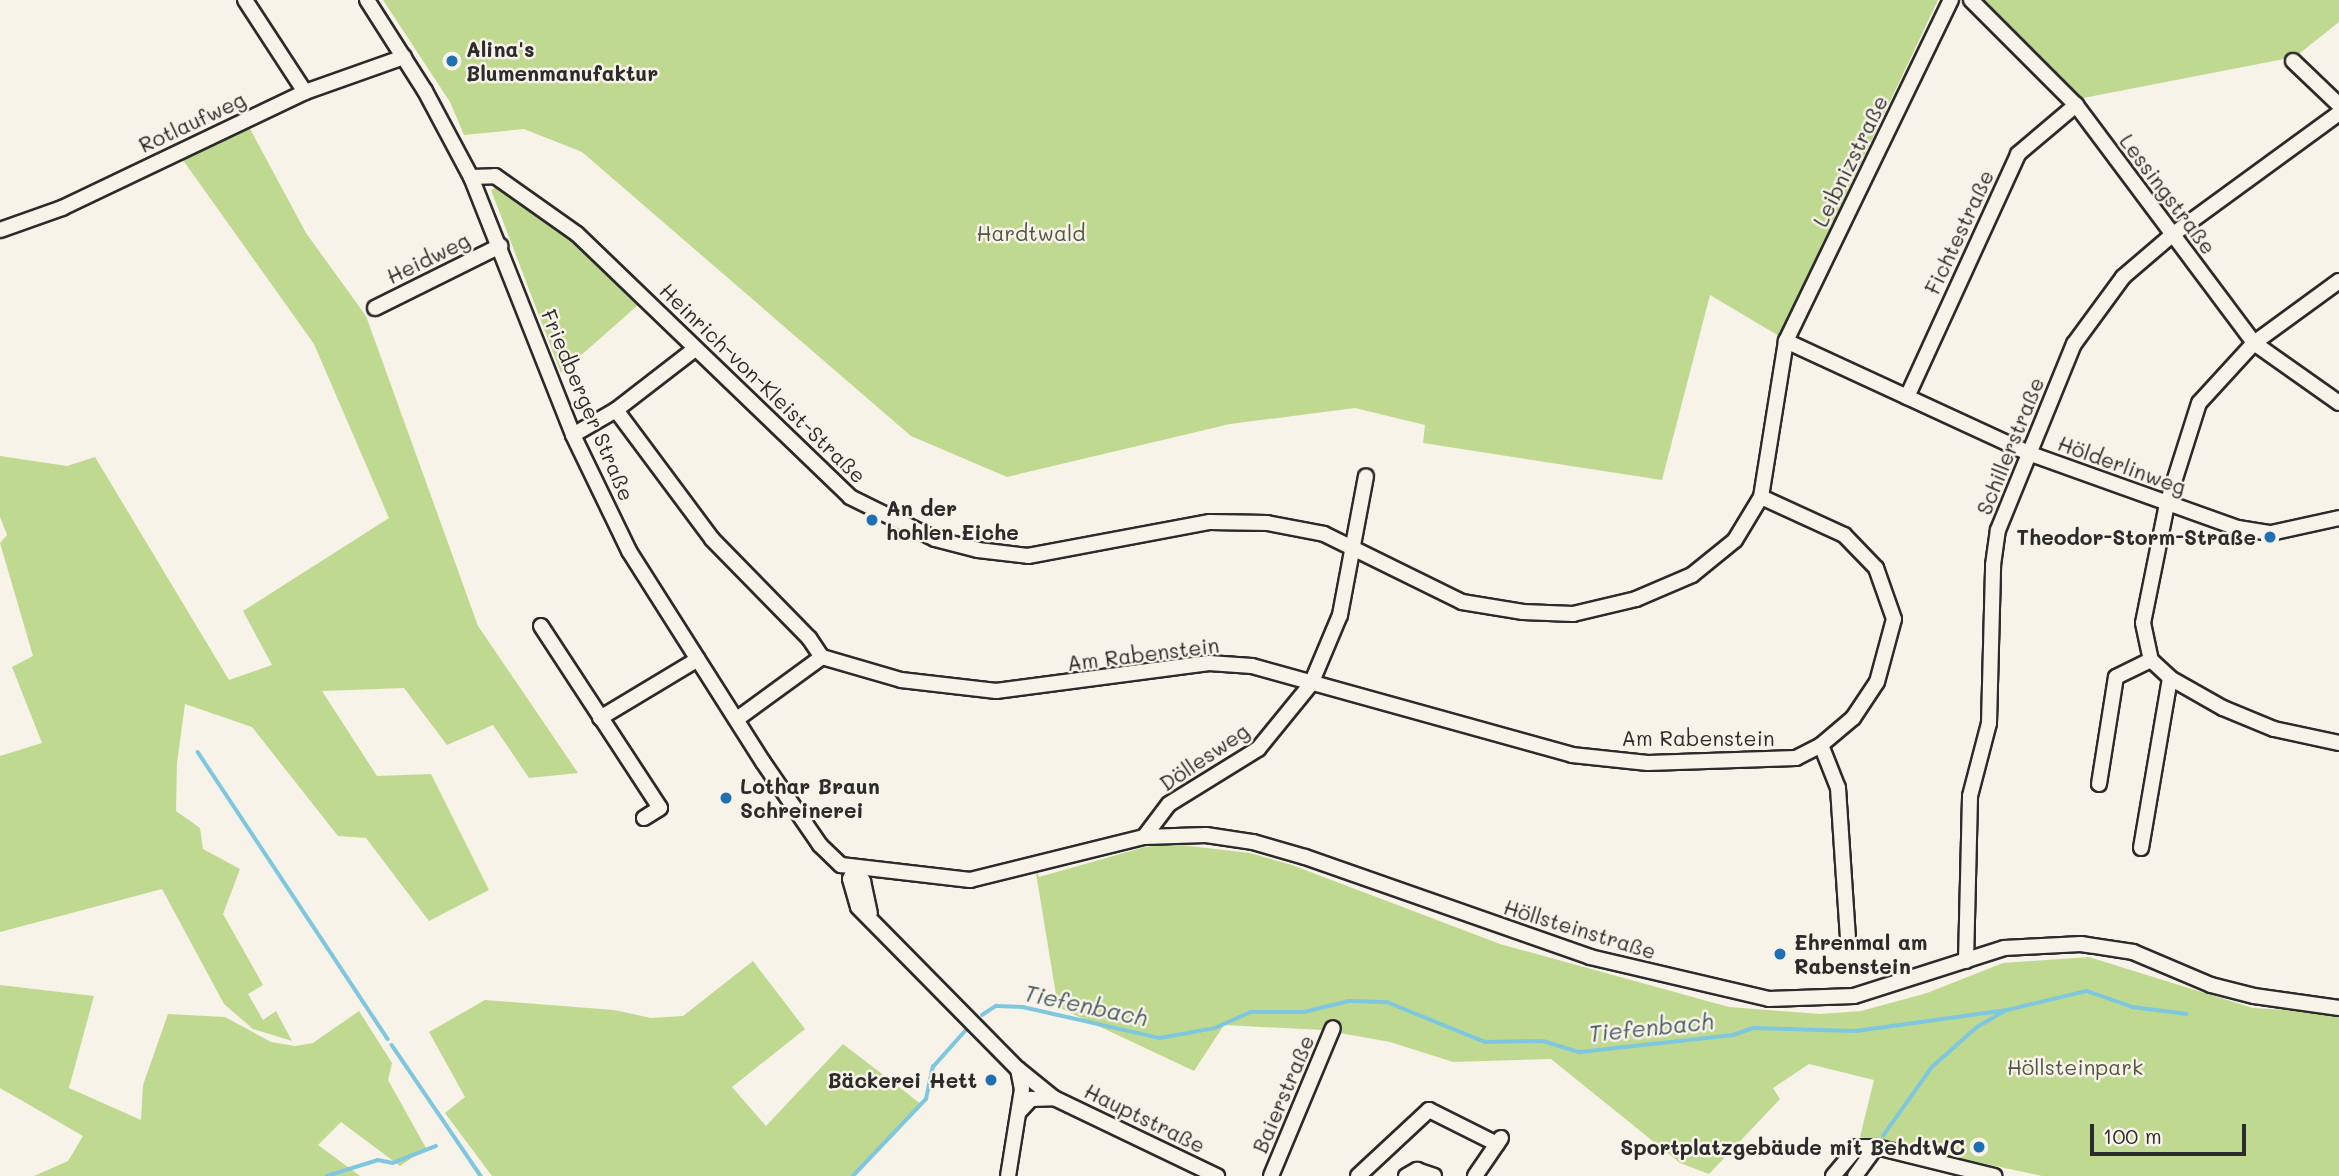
<!DOCTYPE html>
<meta charset="utf-8">
<style>
body{margin:0}
#map{position:relative;width:2339px;height:1176px;overflow:hidden;background:#f7f3e8;font-family:Mali,sans-serif}
div>[style]{position:absolute}
[style*='--x']{left:calc(var(--x)*1px);top:calc(var(--y)*1px);width:calc(var(--w)*1px);rotate:calc(var(--a)*1deg)}
.green>*{inset:0;background:#c0d990}
.stream>*{height:3.5px;margin:-1.75px;padding:0 1.75px;transform-origin:1.75px;border-radius:1.75px;background:#7ec7df}
.roads{filter:drop-shadow(2px 0 #2b2b2b) drop-shadow(-2px 0 #2b2b2b) drop-shadow(0 2px #2b2b2b) drop-shadow(0 -2px #2b2b2b)}
.minor>*{height:14px;margin:-7px;padding:0 7px;transform-origin:7px;border-radius:7px;background:#f7f3e8}
.dots>*{width:19px;height:19px;translate:-50% -50%;box-sizing:border-box;border:4px solid #f7f3e8;border-radius:50%}
span{translate:-50% -50%;white-space:nowrap;text-align:center;line-height:1.15;-webkit-text-stroke:5px #f7f3e8;paint-order:stroke}
.poi-label{font-size:21px;color:#2b2b2b;font-weight:700}
.left{translate:0 -50%;text-align:left}
.right{translate:-100% -50%;text-align:right}
.street-label{font-size:21px;color:#2b2b2b}
.park-label{font-size:21px;color:#505644}
.water-label{font-size:23px;color:#445a61;font-style:italic}
.scale{position:absolute;left:2090px;top:1124px;width:156px;height:32px;box-sizing:border-box;border:4px solid #2b2b2b;border-top:0;padding-left:9px;font-size:21px;line-height:24px;white-space:nowrap;color:#2b2b2b;-webkit-text-stroke:5px #f7f3e8;paint-order:stroke}
</style>
<div id="map">
<div class="green">
<div style="clip-path:polygon(383px 0,1938px 0,1779px 336px,1710px 295px,1662px 480px,1423px 443px,1425px 425px,1355px 408px,1230px 424px,1007px 477px,911px 436px,582px 152px,524px 129px,464px 135px,450px 102px)"></div>
<div style="clip-path:polygon(1971px 0,2339px 0,2339px 22px,2295px 57px,2073px 100px)"></div>
<div style="clip-path:polygon(248px 125px,306px 233px,366px 316px,478px 626px,578px 773px,529px 778px,493px 725px,447px 745px,404px 688px,322px 691px,377px 776px,431px 774px,489px 890px,429px 921px,366px 838px,338px 836px,252px 727px,185px 704px,177px 763px,176px 811px,200px 828px,203px 849px,240px 869px,223px 914px,263px 985px,248px 994px,263px 1020px,276px 1011px,292px 1041px,253px 1029px,224px 1004px,162px 889px,0 932px,0 756px,42px 743px,12px 667px,33px 656px,0 543px,7px 535px,0 517px,0 456px,67px 466px,95px 457px,229px 680px,272px 665px,243px 611px,389px 518px,314px 344px,180px 156px)"></div>
<div style="clip-path:polygon(497px 187px,576px 239px,638px 305px,561px 373px,491px 190px)"></div>
<div style="clip-path:polygon(1172px 844px,1250px 853px,1292px 865px,1500px 944px,1729px 1007px,1820px 1014px,1861px 1011px,1927px 993px,2003px 963px,2089px 957px,2253px 1008px,2339px 1013px,2339px 1176px,2042px 1176px,1860px 1137px,1874px 1080px,1809px 1064px,1773px 1088px,1780px 1099px,1709px 1174px,1680px 1163px,1551px 1059px,1453px 1062px,1390px 1042px,1323px 1030px,1224px 1025px,1194px 1071px,1058px 1007px,1035px 867px,1039px 877px,1145px 847px)"></div>
<div style="clip-path:polygon(753px 961px,805px 1029px,732px 1087px,766px 1126px,843px 1044px,921px 1104px,851px 1176px,492px 1176px,445px 1113px,465px 1097px,429px 1032px,485px 1000px,614px 1010px,651px 1018px,683px 1016px)"></div>
<div style="clip-path:polygon(0 985px,94px 996px,69px 1088px,141px 1120px,143px 1085px,168px 1014px,225px 1017px,271px 1042px,295px 1046px,313px 1043px,359px 1011px,392px 1063px,388px 1080px,426px 1148px,400px 1166px,341px 1122px,318px 1145px,360px 1176px,34px 1176px,68px 1161px,83px 1136px,0 1088px)"></div>
</div>
<div class="stream">
<div style="--x:198;--y:752;--w:344;--a:56.5"></div>
<div style="--x:982;--y:1015;--w:17;--a:-33"></div>
<div style="--x:996;--y:1006;--w:27;--a:2"></div>
<div style="--x:1023;--y:1007;--w:140;--a:12.8"></div>
<div style="--x:1160;--y:1038;--w:56;--a:-10.3"></div>
<div style="--x:1215;--y:1028;--w:39;--a:-24"></div>
<div style="--x:1251;--y:1012;--w:53;--a:0"></div>
<div style="--x:1304;--y:1012;--w:46;--a:-13.7"></div>
<div style="--x:1349;--y:1001;--w:38;--a:2"></div>
<div style="--x:1387;--y:1002;--w:106;--a:22.2"></div>
<div style="--x:1485;--y:1042;--w:58;--a:-1"></div>
<div style="--x:1543;--y:1041;--w:39;--a:17"></div>
<div style="--x:1580;--y:1052;--w:154;--a:-6.3"></div>
<div style="--x:1733;--y:1035;--w:21;--a:-19"></div>
<div style="--x:1753;--y:1028;--w:103;--a:1.7"></div>
<div style="--x:1856;--y:1031;--w:152;--a:-7.9"></div>
<div style="--x:392;--y:1045;--w:158;--a:55.8"></div>
<div style="--x:1883;--y:1136;--w:85;--a:-54.6"></div>
<div style="--x:1932;--y:1067;--w:60;--a:-41.6"></div>
<div style="--x:1977;--y:1027;--w:34;--a:-30"></div>
<div style="--x:2007;--y:1010;--w:82;--a:-13.4"></div>
<div style="--x:2087;--y:991;--w:49;--a:19.2"></div>
<div style="--x:2133;--y:1007;--w:54;--a:7.4"></div>
<div style="--x:327;--y:1176;--w:53;--a:-17.4"></div>
<div style="--x:378;--y:1160;--w:15;--a:11"></div>
<div style="--x:393;--y:1163;--w:46;--a:-21.6"></div>
<div style="--x:853;--y:1176;--w:106;--a:-46.5"></div>
<div style="--x:926;--y:1099;--w:33;--a:-78"></div>
<div style="--x:933;--y:1067;--w:50;--a:-48.3"></div>
</div>
<div class="roads">
<div class="minor">
<div style="--x:245;--y:0;--w:110;--a:56.9"></div>
<div style="--x:367;--y:0;--w:108;--a:57.5"></div>
<div style="--x:425;--y:91;--w:98;--a:61.9"></div>
<div style="--x:471;--y:177;--w:277;--a:68.4"></div>
<div style="--x:573;--y:435;--w:129;--a:64.2"></div>
<div style="--x:629;--y:551;--w:250;--a:57.6"></div>
<div style="--x:763;--y:762;--w:101;--a:55.5"></div>
<div style="--x:820;--y:845;--w:29;--a:44"></div>
<div style="--x:841;--y:865;--w:130;--a:6.6"></div>
<div style="--x:970;--y:880;--w:179;--a:-13.9"></div>
<div style="--x:1144;--y:837;--w:62;--a:-1.8"></div>
<div style="--x:1206;--y:835;--w:48;--a:8.5"></div>
<div style="--x:1253;--y:842;--w:54;--a:16.1"></div>
<div style="--x:1305;--y:857;--w:302;--a:19.3"></div>
<div style="--x:1590;--y:957;--w:184;--a:13.2"></div>
<div style="--x:1769;--y:999;--w:85;--a:-2"></div>
<div style="--x:1854;--y:996;--w:157;--a:-17.7"></div>
<div style="--x:2004;--y:948;--w:77;--a:-3"></div>
<div style="--x:2081;--y:944;--w:53;--a:8.7"></div>
<div style="--x:2133;--y:952;--w:85;--a:22.9"></div>
<div style="--x:2211;--y:985;--w:44;--a:14.3"></div>
<div style="--x:2254;--y:996;--w:86;--a:8"></div>
<div style="--x:1971;--y:0;--w:148;--a:45"></div>
<div style="--x:2076;--y:105;--w:297;--a:53.2"></div>
<div style="--x:2254;--y:343;--w:104;--a:35.2"></div>
<div style="--x:2293;--y:61;--w:64;--a:43.7"></div>
<div style="--x:471;--y:177;--w:24;--a:-2"></div>
<div style="--x:495;--y:176;--w:100;--a:35.3"></div>
<div style="--x:577;--y:234;--w:379;--a:43.9"></div>
<div style="--x:850;--y:497;--w:95;--a:26.3"></div>
<div style="--x:935;--y:539;--w:44;--a:14.3"></div>
<div style="--x:978;--y:550;--w:50;--a:6.8"></div>
<div style="--x:1028;--y:556;--w:185;--a:-10.6"></div>
<div style="--x:1210;--y:522;--w:57;--a:1"></div>
<div style="--x:1267;--y:523;--w:58;--a:10.9"></div>
<div style="--x:1324;--y:534;--w:154;--a:26.2"></div>
<div style="--x:1462;--y:602;--w:62;--a:9.3"></div>
<div style="--x:1523;--y:612;--w:50;--a:2.3"></div>
<div style="--x:1573;--y:614;--w:65;--a:-13.4"></div>
<div style="--x:1636;--y:599;--w:61;--a:-23.2"></div>
<div style="--x:1692;--y:575;--w:55;--a:-39.1"></div>
<div style="--x:1735;--y:540;--w:50;--a:-58.8"></div>
<div style="--x:1761;--y:497;--w:158;--a:-80.9"></div>
<div style="--x:1786;--y:341;--w:379;--a:-64.2"></div>
<div style="--x:0;--y:230;--w:66;--a:-19.5"></div>
<div style="--x:62;--y:208;--w:269;--a:-25.5"></div>
<div style="--x:305;--y:92;--w:105;--a:-19.5"></div>
<div style="--x:2339;--y:281;--w:105;--a:143.9"></div>
<div style="--x:2254;--y:343;--w:81;--a:132.5"></div>
<div style="--x:2199;--y:403;--w:106;--a:107.6"></div>
<div style="--x:2167;--y:504;--w:121;--a:101.4"></div>
<div style="--x:2143;--y:623;--w:38;--a:78"></div>
<div style="--x:2151;--y:660;--w:26;--a:43"></div>
<div style="--x:2170;--y:678;--w:61;--a:29.5"></div>
<div style="--x:2223;--y:708;--w:55;--a:22.4"></div>
<div style="--x:2274;--y:729;--w:66;--a:12.2"></div>
<div style="--x:375;--y:308;--w:140;--a:-26.4"></div>
<div style="--x:1786;--y:341;--w:267;--a:24.8"></div>
<div style="--x:2028;--y:453;--w:223;--a:19.7"></div>
<div style="--x:2238;--y:528;--w:33;--a:9"></div>
<div style="--x:2271;--y:533;--w:70;--a:-12.4"></div>
<div style="--x:1907;--y:397;--w:267;--a:-65.4"></div>
<div style="--x:2018;--y:154;--w:76;--a:-40.2"></div>
<div style="--x:616;--y:410;--w:161;--a:53.3"></div>
<div style="--x:712;--y:539;--w:139;--a:45.6"></div>
<div style="--x:809;--y:638;--w:23;--a:56"></div>
<div style="--x:822;--y:657;--w:82;--a:16.2"></div>
<div style="--x:901;--y:680;--w:96;--a:6.6"></div>
<div style="--x:996;--y:691;--w:215;--a:-7.5"></div>
<div style="--x:1209;--y:663;--w:43;--a:4"></div>
<div style="--x:1252;--y:666;--w:332;--a:15.5"></div>
<div style="--x:1572;--y:755;--w:76;--a:6"></div>
<div style="--x:1648;--y:763;--w:148;--a:-1.9"></div>
<div style="--x:1796;--y:758;--w:28;--a:-27"></div>
<div style="--x:1821;--y:745;--w:42;--a:-40.2"></div>
<div style="--x:1853;--y:718;--w:43;--a:-56.3"></div>
<div style="--x:1877;--y:682;--w:65;--a:-74.9"></div>
<div style="--x:1894;--y:619;--w:54;--a:-109.4"></div>
<div style="--x:1876;--y:568;--w:46;--a:-134.1"></div>
<div style="--x:1844;--y:535;--w:91;--a:-155.4"></div>
<div style="--x:573;--y:435;--w:50;--a:-30.2"></div>
<div style="--x:616;--y:410;--w:100;--a:-37.7"></div>
<div style="--x:541;--y:626;--w:217;--a:56.8"></div>
<div style="--x:660;--y:808;--w:19;--a:148"></div>
<div style="--x:600;--y:718;--w:114;--a:-31"></div>
<div style="--x:737;--y:719;--w:105;--a:-36.1"></div>
<div style="--x:1821;--y:745;--w:46;--a:68.4"></div>
<div style="--x:1838;--y:788;--w:150;--a:86.2"></div>
<div style="--x:2099;--y:784;--w:108;--a:-81"></div>
<div style="--x:2116;--y:677;--w:39;--a:-26"></div>
<div style="--x:1144;--y:837;--w:41;--a:-52.9"></div>
<div style="--x:1169;--y:804;--w:105;--a:-31.7"></div>
<div style="--x:1258;--y:749;--w:84;--a:-50.8"></div>
<div style="--x:1311;--y:684;--w:75;--a:-67.2"></div>
<div style="--x:1340;--y:615;--w:141;--a:-79.4"></div>
<div style="--x:2141;--y:848;--w:172;--a:-80.3"></div>
<div style="--x:855;--y:870;--w:10;--a:119"></div>
<div style="--x:850;--y:879;--w:29;--a:74"></div>
<div style="--x:858;--y:907;--w:228;--a:45.4"></div>
<div style="--x:1018;--y:1069;--w:20;--a:79"></div>
<div style="--x:1022;--y:1089;--w:88;--a:99.1"></div>
<div style="--x:855;--y:870;--w:14;--a:54"></div>
<div style="--x:863;--y:881;--w:33;--a:78"></div>
<div style="--x:1966;--y:961;--w:165;--a:-88.6"></div>
<div style="--x:1970;--y:796;--w:75;--a:-75.4"></div>
<div style="--x:1989;--y:723;--w:158;--a:-88.5"></div>
<div style="--x:1993;--y:565;--w:35;--a:-82"></div>
<div style="--x:1998;--y:530;--w:201;--a:-67.8"></div>
<div style="--x:2074;--y:344;--w:83;--a:-53.8"></div>
<div style="--x:2123;--y:277;--w:65;--a:-40.6"></div>
<div style="--x:2172;--y:235;--w:207;--a:-36.1"></div>
<div style="--x:1018;--y:1069;--w:46;--a:38.9"></div>
<div style="--x:1054;--y:1098;--w:181;--a:25.6"></div>
<div style="--x:1019;--y:1112;--w:18;--a:-47"></div>
<div style="--x:1031;--y:1099;--w:23;--a:-2"></div>
<div style="--x:1271;--y:1176;--w:160;--a:-67.3"></div>
<div style="--x:1358;--y:1176;--w:97;--a:-42.9"></div>
<div style="--x:1429;--y:1110;--w:76;--a:26.6"></div>
<div style="--x:1406;--y:1176;--w:13;--a:-29"></div>
<div style="--x:1417;--y:1170;--w:18;--a:19"></div>
<div style="--x:1475;--y:1176;--w:46;--a:-55.6"></div>
<div style="--x:1833;--y:1176;--w:38;--a:-50"></div>
<div style="--x:1857;--y:1147;--w:19;--a:0"></div>
<div style="--x:1876;--y:1147;--w:122;--a:13.8"></div>
<div style="--x:1855;--y:1176;--w:36;--a:-54"></div>
</div>
</div>
<div class="dots">
<div style="left:452px;top:61px;background:#1f6fb2"></div>
<div style="left:872px;top:520px;background:#1f6fb2"></div>
<div style="left:2270px;top:537px;background:#1f6fb2"></div>
<div style="left:726px;top:798px;background:#1f6fb2"></div>
<div style="left:1780px;top:954px;background:#1f6fb2"></div>
<div style="left:991px;top:1080px;background:#1f6fb2"></div>
<div style="left:1979px;top:1147px;background:#1f6fb2"></div>
</div>
<div class="poi-label">
<span class="left" style="left:466px;top:61px">Alina's<br>Blumenmanufaktur</span>
<span class="left" style="left:886px;top:520px">An der<br>hohlen Eiche</span>
<span class="right" style="left:2256px;top:537px">Theodor-Storm-Straße</span>
<span class="left" style="left:740px;top:798px">Lothar Braun<br>Schreinerei</span>
<span class="left" style="left:1794px;top:954px">Ehrenmal am<br>Rabenstein</span>
<span class="right" style="left:977px;top:1080px">Bäckerei Hett</span>
<span class="right" style="left:1965px;top:1147px">Sportplatzgebäude mit BehdtWC</span>
</div>
<div class="street-label">
<span style="left:192px;top:122px;rotate:-25deg">Rotlaufweg</span>
<span style="left:1850px;top:161px;rotate:-64deg">Leibnizstraße</span>
<span style="left:2168px;top:194px;rotate:53deg">Lessingstraße</span>
<span style="left:1959px;top:232px;rotate:-65deg">Fichtestraße</span>
<span style="left:428px;top:258px;rotate:-26deg">Heidweg</span>
<span style="left:763px;top:383px;rotate:44deg">Heinrich-von-Kleist-Straße</span>
<span style="left:588px;top:405px;rotate:67deg">Friedberger Straße</span>
<span style="left:2010px;top:446px;rotate:-68deg">Schillerstraße</span>
<span style="left:2122px;top:465px;rotate:20deg">Hölderlinweg</span>
<span style="left:1143px;top:654px;rotate:-7deg">Am Rabenstein</span>
<span style="left:1698px;top:738px">Am Rabenstein</span>
<span style="left:1204px;top:757px;rotate:-34deg">Döllesweg</span>
<span style="left:1580px;top:929px;rotate:17deg">Höllsteinstraße</span>
<span style="left:1283px;top:1094px;rotate:-67deg">Baierstraße</span>
<span style="left:1145px;top:1118px;rotate:26deg">Hauptstraße</span>
</div>
<div class="park-label">
<span style="left:1031px;top:233px">Hardtwald</span>
<span style="left:2075px;top:1067px">Höllsteinpark</span>
</div>
<div class="water-label">
<span style="left:1086px;top:1005px;rotate:12deg">Tiefenbach</span>
<span style="left:1651px;top:1027px;rotate:-6deg">Tiefenbach</span>
</div>
<div class="scale">100 m</div>
</div>
